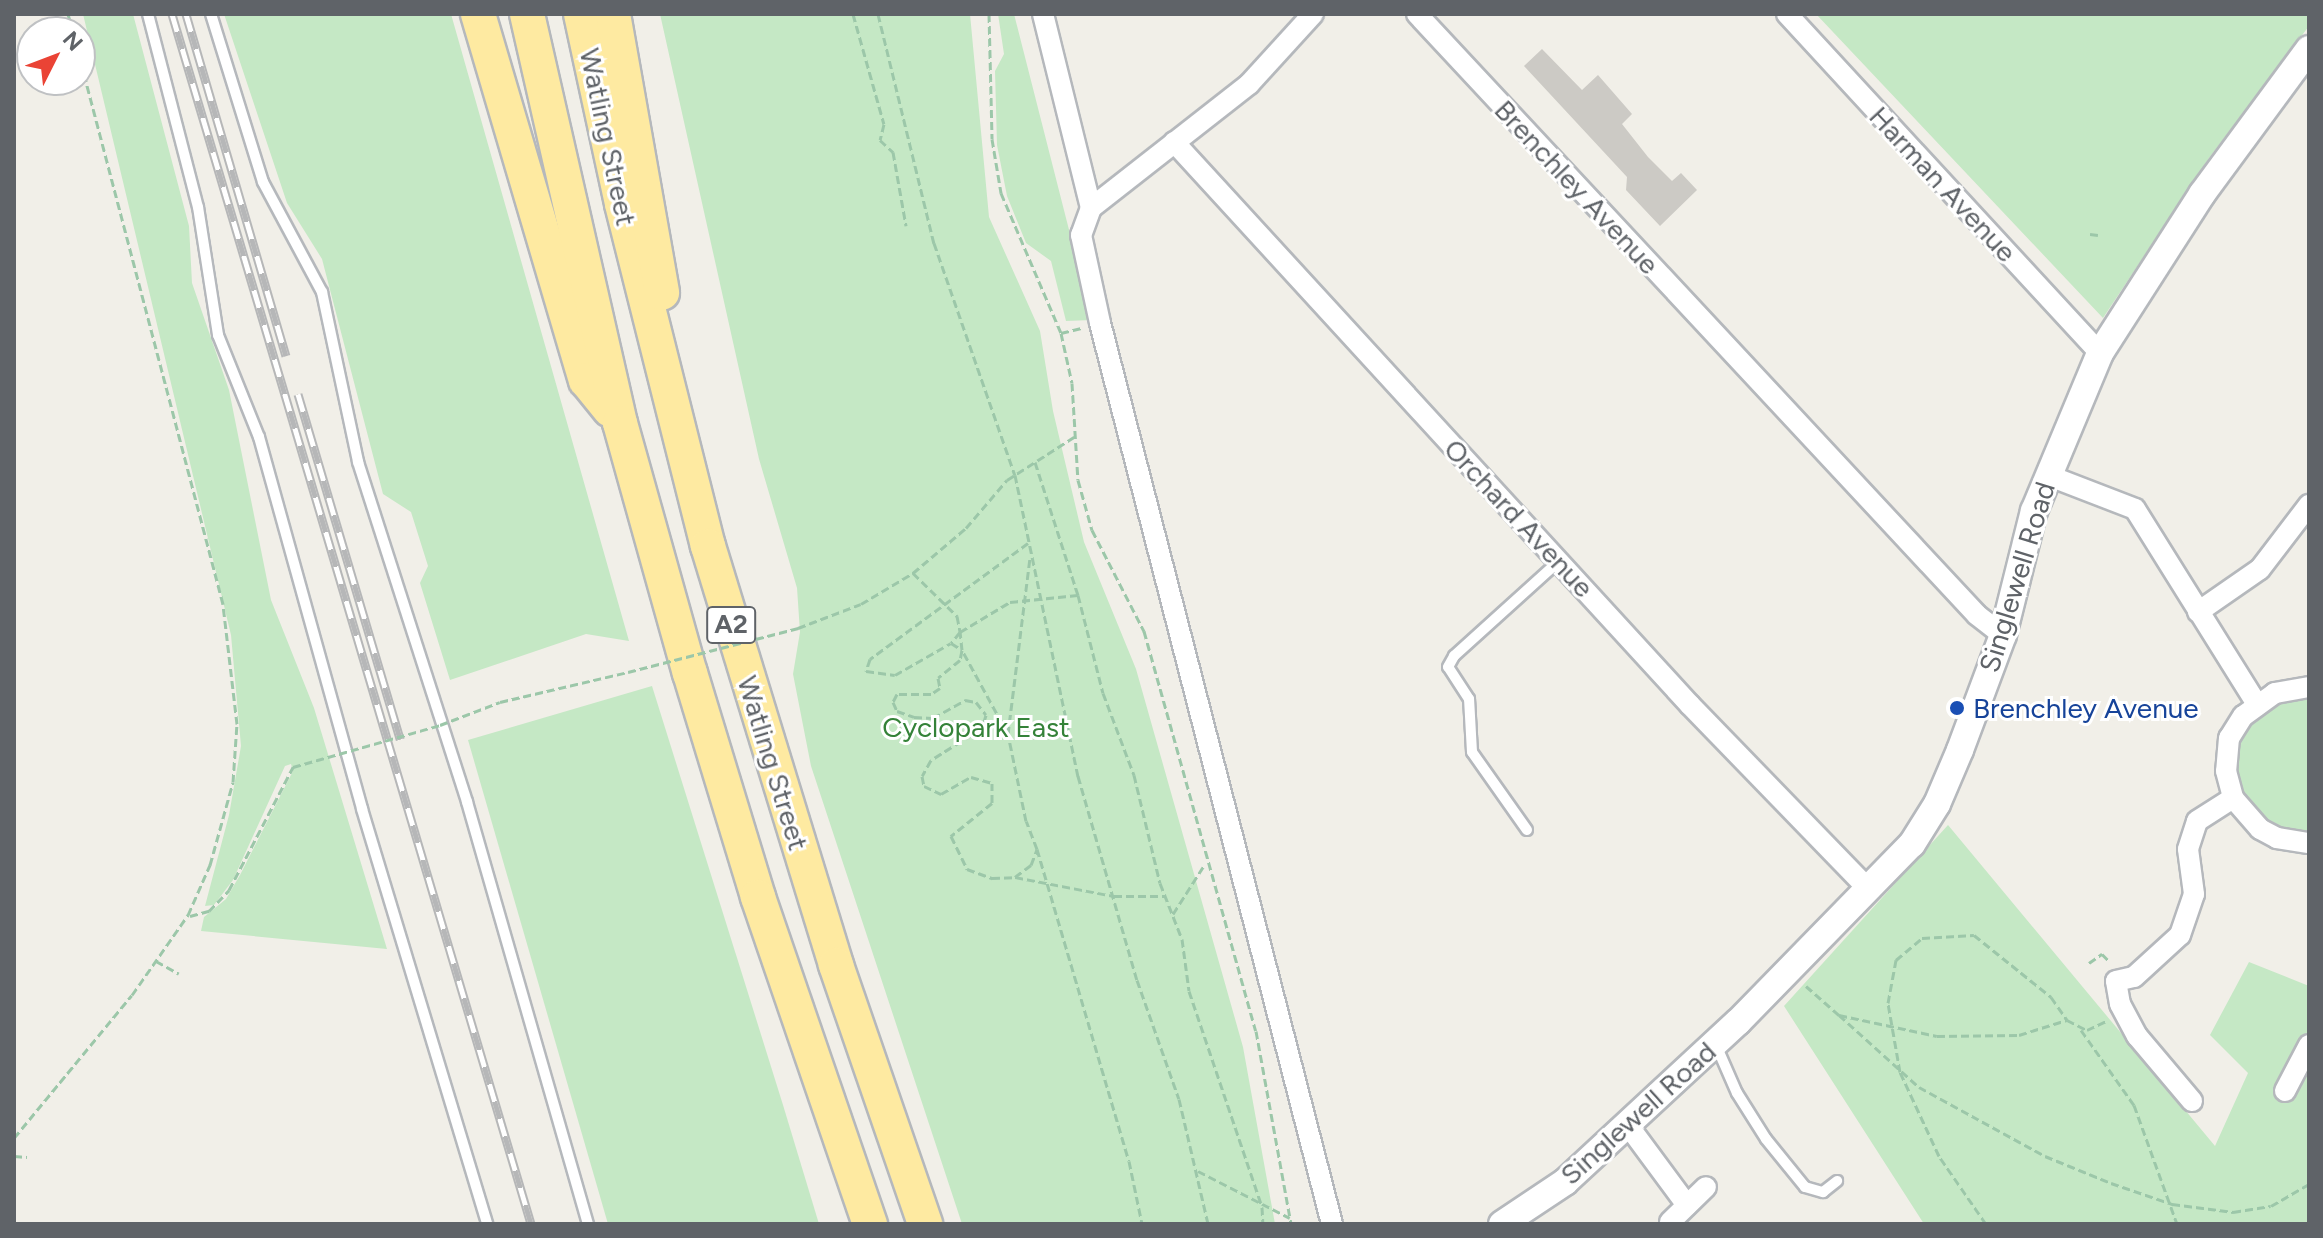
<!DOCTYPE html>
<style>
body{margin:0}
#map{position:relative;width:2323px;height:1238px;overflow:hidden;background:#f1efe8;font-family:Figtree,sans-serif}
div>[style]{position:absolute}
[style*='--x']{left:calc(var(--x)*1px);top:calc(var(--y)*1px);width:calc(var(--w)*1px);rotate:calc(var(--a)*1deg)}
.green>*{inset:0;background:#c5e8c5}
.building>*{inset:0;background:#cccac5}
.path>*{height:3px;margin-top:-1.5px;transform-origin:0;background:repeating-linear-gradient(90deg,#9cc7a9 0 8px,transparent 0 12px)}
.roads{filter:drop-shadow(2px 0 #b5b8bc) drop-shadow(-2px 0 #b5b8bc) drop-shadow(0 2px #b5b8bc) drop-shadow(0 -2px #b5b8bc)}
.service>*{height:10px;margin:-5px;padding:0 5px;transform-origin:5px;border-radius:5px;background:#fff}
.minor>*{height:20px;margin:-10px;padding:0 10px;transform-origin:10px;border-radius:10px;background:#fff}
.tertiary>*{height:26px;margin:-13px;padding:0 13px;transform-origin:13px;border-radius:13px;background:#fff}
.trunk>*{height:34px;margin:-17px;padding:0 17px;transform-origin:17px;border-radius:17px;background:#feeaa1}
.rail>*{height:9px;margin-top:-4.5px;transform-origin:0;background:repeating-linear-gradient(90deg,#fff 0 18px,#b6b7b8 0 36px);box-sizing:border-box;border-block:2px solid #b6b7b8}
.path-bridge>*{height:3px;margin-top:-1.5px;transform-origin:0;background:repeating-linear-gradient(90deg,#9cc7a9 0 8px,transparent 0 12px)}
.dots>*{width:22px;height:22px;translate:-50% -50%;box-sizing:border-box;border:4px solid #fff;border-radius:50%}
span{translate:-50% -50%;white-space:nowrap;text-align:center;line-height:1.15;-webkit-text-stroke:6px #fff;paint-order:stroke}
.shield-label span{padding:2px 6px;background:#fff;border:2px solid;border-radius:6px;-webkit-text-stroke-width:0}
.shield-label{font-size:26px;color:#5f6368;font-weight:700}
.street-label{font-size:28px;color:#5f6368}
.transit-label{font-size:28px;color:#164399}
.left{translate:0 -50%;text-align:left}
.park-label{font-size:28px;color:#348238}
.frame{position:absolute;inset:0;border:16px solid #5f6368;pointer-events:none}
.north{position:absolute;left:16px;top:16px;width:80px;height:80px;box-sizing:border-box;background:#fff;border:2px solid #bfc1c3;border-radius:50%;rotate:48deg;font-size:22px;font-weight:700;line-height:32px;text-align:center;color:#5f6368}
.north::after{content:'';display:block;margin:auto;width:28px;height:36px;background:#ea4335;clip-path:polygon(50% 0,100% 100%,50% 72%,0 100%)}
</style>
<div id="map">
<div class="green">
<div style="clip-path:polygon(83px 14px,133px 14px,189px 226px,192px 283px,229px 390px,271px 600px,314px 708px,387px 949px,201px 931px,204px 917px,226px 899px,240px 875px,293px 771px,291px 764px,285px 766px,233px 880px,214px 905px,205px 906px,229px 815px,241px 746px,231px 635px)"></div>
<div style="clip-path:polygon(224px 14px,451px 14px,629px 641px,586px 634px,450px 680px,420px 583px,428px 566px,411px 512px,383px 494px,322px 259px,287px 203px)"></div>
<div style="clip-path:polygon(660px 14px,970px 14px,989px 217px,1040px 331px,1053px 411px,1084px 542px,1136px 669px,1243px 1047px,1275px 1224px,962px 1224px,811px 766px,793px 674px,800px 632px,797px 588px,759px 459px)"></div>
<div style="clip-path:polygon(998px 14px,1014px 14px,1092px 320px,1066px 321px,1051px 261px,1026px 243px,1007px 196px,997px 145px,995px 71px,1004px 54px)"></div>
<div style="clip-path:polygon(1816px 14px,2309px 14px,2309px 26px,2209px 158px,2103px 318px)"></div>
<div style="clip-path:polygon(652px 686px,783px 1105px,819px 1224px,608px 1224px,468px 740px)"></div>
<div style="clip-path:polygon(2309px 693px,2309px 836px,2277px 831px,2243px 800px,2233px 768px,2237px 740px,2266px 705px)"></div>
<div style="clip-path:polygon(1948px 825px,2215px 1146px,2248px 1073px,2210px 1035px,2249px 962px,2309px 986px,2309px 1224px,1924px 1224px,1784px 1006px)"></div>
</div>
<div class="building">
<div style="clip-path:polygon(1542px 49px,1582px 90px,1598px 75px,1632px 114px,1622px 124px,1648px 157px,1672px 181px,1681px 173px,1697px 190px,1660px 226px,1626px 190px,1627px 177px,1524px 66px)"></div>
</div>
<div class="path">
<div style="--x:68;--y:14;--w:19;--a:74"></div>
<div style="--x:853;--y:14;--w:114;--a:74.3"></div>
<div style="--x:884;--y:124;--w:16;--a:104"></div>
<div style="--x:880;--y:140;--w:18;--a:43"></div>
<div style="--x:893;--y:152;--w:75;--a:80"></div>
<div style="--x:878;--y:14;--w:236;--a:76.3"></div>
<div style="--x:934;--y:243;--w:246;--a:70.8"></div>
<div style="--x:1015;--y:475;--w:308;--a:78.2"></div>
<div style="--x:1078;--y:776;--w:212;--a:73.9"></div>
<div style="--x:1137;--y:980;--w:126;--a:70.6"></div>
<div style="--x:1179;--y:1099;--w:128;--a:76.9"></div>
<div style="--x:989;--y:14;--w:125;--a:88.6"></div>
<div style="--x:992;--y:139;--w:55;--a:80.5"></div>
<div style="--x:1001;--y:193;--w:152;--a:66.8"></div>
<div style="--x:1061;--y:333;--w:51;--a:77.6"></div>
<div style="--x:1072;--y:383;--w:97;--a:86.5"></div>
<div style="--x:1078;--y:480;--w:52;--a:74.4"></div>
<div style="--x:1092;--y:530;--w:114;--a:62.8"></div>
<div style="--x:1144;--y:631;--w:415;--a:74.4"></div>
<div style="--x:1256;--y:1031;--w:196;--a:79.7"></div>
<div style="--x:2090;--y:234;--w:8;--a:7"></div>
<div style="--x:1061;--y:333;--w:21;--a:-14"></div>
<div style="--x:1035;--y:462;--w:140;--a:72.1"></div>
<div style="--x:1078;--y:595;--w:101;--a:75.7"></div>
<div style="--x:1103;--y:693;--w:88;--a:69.3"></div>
<div style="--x:1134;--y:775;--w:111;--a:76.5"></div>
<div style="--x:1160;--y:883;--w:60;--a:68.6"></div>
<div style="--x:1182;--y:939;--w:52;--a:82.3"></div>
<div style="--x:1189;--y:991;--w:228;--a:71.3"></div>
<div style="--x:1262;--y:1207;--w:17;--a:87"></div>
<div style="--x:1028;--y:543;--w:196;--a:143.7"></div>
<div style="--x:870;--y:659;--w:13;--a:108"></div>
<div style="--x:866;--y:671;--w:29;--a:8"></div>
<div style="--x:895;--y:675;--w:64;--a:-29.7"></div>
<div style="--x:951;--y:643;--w:13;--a:32"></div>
<div style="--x:962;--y:650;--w:10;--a:101"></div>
<div style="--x:960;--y:660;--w:28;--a:141"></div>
<div style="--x:938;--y:678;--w:10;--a:79"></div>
<div style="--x:940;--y:688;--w:11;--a:146"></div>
<div style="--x:931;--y:694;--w:34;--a:180"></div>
<div style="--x:897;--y:694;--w:9;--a:117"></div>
<div style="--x:893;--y:702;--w:10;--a:66"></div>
<div style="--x:897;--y:711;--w:18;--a:19"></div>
<div style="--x:914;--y:717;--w:19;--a:3"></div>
<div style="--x:933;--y:718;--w:37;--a:-29"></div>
<div style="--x:965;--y:700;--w:11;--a:10"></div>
<div style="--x:976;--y:702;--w:16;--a:52"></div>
<div style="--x:986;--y:715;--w:14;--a:107"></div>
<div style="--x:982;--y:728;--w:60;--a:147.9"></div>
<div style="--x:931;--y:760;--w:18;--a:119"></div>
<div style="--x:922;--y:776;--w:10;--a:79"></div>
<div style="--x:924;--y:786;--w:19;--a:25"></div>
<div style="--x:941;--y:794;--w:34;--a:-30"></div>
<div style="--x:971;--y:777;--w:22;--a:16"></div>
<div style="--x:992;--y:783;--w:20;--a:90"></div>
<div style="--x:992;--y:803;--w:53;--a:141.2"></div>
<div style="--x:951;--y:836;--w:37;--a:64"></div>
<div style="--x:967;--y:869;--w:27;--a:20"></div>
<div style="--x:992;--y:878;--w:23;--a:-2"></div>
<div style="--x:1015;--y:877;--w:20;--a:-37"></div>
<div style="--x:1031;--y:865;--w:17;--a:-69"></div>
<div style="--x:1037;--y:849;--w:30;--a:-111"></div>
<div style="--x:1026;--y:821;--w:89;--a:-101.7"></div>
<div style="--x:1008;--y:734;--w:177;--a:-82.9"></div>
<div style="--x:913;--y:573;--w:62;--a:44.3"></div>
<div style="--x:957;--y:616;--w:16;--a:79"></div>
<div style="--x:960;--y:632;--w:14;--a:129"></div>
<div style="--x:798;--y:628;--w:67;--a:-20.9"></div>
<div style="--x:861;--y:604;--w:61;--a:-30.8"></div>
<div style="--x:913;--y:573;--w:70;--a:-40.3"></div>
<div style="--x:966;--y:528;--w:63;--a:-49.5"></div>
<div style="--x:1007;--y:480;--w:80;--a:-32.7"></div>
<div style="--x:500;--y:702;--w:131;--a:-13.2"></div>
<div style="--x:1008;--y:734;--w:96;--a:-118.7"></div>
<div style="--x:962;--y:650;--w:18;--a:-96"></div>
<div style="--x:960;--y:632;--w:58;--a:-31"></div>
<div style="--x:1010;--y:602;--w:68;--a:-5.9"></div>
<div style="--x:1037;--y:849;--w:325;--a:73.6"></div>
<div style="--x:1129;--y:1161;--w:64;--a:78.3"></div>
<div style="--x:1015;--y:877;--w:101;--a:10.9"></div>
<div style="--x:1114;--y:896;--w:51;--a:0"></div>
<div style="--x:1173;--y:914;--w:59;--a:-57.4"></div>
<div style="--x:190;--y:916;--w:20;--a:-15"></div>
<div style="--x:209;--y:911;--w:29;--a:-46"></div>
<div style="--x:229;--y:890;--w:139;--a:-62.5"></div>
<div style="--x:156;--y:961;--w:26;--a:29"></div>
<div style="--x:2089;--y:963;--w:16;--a:-35"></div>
<div style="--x:2102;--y:954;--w:11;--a:45"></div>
<div style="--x:1806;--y:986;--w:44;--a:41.3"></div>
<div style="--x:1839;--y:1015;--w:100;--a:12.1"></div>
<div style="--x:1937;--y:1036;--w:82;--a:-0.7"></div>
<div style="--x:2019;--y:1035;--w:50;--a:-17.4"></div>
<div style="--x:2067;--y:1020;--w:22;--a:27"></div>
<div style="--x:2087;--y:1030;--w:21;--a:-25"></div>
<div style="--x:1839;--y:1015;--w:108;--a:42"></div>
<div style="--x:1919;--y:1087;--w:144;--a:28.7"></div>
<div style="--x:2045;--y:1156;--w:71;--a:22.2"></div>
<div style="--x:2111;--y:1183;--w:65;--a:19"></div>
<div style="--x:2172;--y:1204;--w:62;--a:7.5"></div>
<div style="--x:2233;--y:1212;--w:38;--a:-9"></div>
<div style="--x:2271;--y:1206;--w:44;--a:-30.1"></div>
<div style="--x:2081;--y:1030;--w:92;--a:54.8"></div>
<div style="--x:2134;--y:1105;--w:127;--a:70.1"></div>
<div style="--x:14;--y:1138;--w:185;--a:-50.5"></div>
<div style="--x:132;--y:995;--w:98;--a:-55"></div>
<div style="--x:188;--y:915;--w:55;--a:-66.3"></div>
<div style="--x:210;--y:865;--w:86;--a:-74.5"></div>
<div style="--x:233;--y:782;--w:58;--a:-86.1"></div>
<div style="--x:237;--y:724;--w:121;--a:-96.7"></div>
<div style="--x:223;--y:604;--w:563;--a:-104.7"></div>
<div style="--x:14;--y:1156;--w:13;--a:4"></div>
<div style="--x:1198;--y:1171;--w:103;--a:27.1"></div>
<div style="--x:1986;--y:1224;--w:83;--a:-124.7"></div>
<div style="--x:1939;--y:1156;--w:93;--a:-114.9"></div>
<div style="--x:1900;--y:1072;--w:70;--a:-99.9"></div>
<div style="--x:1888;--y:1003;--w:44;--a:-79.5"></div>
<div style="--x:1896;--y:960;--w:34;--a:-40"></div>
<div style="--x:1922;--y:938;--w:52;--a:-3.3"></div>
<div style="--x:1974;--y:935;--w:99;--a:38.8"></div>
<div style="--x:2051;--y:997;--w:28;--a:55"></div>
</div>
<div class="roads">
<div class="service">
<div style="--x:148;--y:14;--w:199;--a:75.5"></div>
<div style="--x:198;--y:207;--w:130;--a:81.1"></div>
<div style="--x:218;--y:335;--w:110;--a:68.1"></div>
<div style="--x:259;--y:437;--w:386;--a:74.5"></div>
<div style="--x:362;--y:809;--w:433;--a:73.2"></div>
<div style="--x:211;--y:14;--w:176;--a:72.8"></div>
<div style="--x:263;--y:182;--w:125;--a:61.8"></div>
<div style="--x:322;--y:292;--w:174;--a:78"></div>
<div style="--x:358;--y:462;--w:357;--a:72.2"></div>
<div style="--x:467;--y:802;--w:439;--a:74"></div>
<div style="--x:1527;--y:830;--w:95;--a:-125.2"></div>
<div style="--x:1472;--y:752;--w:53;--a:-93.2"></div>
<div style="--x:1469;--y:699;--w:38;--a:-123"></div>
<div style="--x:1448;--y:667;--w:13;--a:-61"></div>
<div style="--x:1454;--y:656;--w:142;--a:-42.1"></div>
<div style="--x:1716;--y:1045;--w:52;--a:66.4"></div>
<div style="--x:1737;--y:1093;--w:54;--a:57.8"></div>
<div style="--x:1766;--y:1139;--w:62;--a:50.9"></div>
<div style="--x:1805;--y:1187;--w:19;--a:16"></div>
<div style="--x:1823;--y:1192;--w:18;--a:-38"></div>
</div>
<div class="minor">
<div style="--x:1043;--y:14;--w:200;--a:76.1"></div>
<div style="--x:1417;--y:14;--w:821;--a:47.02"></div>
<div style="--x:1977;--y:615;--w:33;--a:38"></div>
<div style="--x:1787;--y:14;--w:461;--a:47.3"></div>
<div style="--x:1174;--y:142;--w:764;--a:47.49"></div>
<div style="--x:1690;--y:705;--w:256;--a:45.9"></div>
<div style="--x:1091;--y:208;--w:29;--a:110"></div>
<div style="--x:1081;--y:235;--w:90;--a:77.8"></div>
<div style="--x:1100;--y:323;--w:930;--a:75.56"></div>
<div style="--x:1091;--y:208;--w:201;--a:-38.1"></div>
<div style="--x:1249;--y:84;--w:95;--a:-47.6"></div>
<div style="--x:2047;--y:475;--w:94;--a:21.1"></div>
<div style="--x:2135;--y:509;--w:229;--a:58"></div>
<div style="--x:2198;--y:612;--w:75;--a:-34.7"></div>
<div style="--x:2260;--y:569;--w:81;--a:-52.6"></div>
<div style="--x:2309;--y:687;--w:35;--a:170"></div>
<div style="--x:2275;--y:693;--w:39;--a:144"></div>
<div style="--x:2243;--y:716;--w:26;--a:122"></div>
<div style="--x:2229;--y:738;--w:33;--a:95"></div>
<div style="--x:2226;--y:771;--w:28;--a:75"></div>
<div style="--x:2233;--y:798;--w:41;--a:48.9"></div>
<div style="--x:2260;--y:829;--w:19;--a:28"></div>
<div style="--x:2277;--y:838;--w:32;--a:9"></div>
<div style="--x:2285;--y:1091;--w:52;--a:-62.4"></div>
<div style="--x:2192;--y:1101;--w:85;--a:-130.2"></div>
<div style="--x:2137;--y:1036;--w:36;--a:-118"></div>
<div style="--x:2120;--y:1004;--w:23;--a:-100"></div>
<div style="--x:2116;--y:981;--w:18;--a:-13"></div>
<div style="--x:2134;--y:977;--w:62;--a:-42.4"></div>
<div style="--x:2180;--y:935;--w:43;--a:-71.1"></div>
<div style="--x:2194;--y:894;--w:45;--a:-97.6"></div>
<div style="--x:2188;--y:849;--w:29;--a:-72"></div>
<div style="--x:2197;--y:821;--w:43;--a:-32.6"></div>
<div style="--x:1627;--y:1124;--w:101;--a:53.5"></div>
<div style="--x:1670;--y:1222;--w:50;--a:-44.2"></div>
</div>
<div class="tertiary">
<div style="--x:1502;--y:1224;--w:76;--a:-33.7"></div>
<div style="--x:1565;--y:1182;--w:236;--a:-42.8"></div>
<div style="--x:1738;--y:1022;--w:249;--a:-45.7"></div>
<div style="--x:1912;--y:844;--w:47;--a:-58"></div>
<div style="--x:1937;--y:804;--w:59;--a:-66.9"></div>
<div style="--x:1960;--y:750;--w:123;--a:-69.5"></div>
<div style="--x:2003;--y:635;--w:128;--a:-76"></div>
<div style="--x:2034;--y:511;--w:171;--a:-67.3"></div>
<div style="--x:2100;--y:353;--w:189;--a:-57.3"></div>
<div style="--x:2202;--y:194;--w:180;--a:-53.6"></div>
</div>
<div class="trunk">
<div style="--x:478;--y:14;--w:382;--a:73.6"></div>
<div style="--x:586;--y:380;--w:38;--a:51"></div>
<div style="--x:527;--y:14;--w:419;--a:77.2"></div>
<div style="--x:620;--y:423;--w:260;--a:74.4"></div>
<div style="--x:690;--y:673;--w:234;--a:73.1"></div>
<div style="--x:758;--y:897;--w:346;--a:71.1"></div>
<div style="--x:581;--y:14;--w:194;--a:77.8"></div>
<div style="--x:622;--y:204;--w:353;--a:75.9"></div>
<div style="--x:708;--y:546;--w:438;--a:73"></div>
<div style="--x:836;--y:965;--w:274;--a:71"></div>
<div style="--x:613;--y:14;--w:283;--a:80"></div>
</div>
</div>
<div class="rail">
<div style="--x:172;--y:14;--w:1262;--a:73.47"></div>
<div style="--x:186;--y:14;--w:356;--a:73.7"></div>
<div style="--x:298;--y:394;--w:360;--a:73.5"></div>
</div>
<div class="path-bridge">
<div style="--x:628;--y:672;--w:176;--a:-14.5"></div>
<div style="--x:293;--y:767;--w:153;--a:-15.9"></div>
<div style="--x:440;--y:725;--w:64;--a:-21"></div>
</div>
<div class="dots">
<div style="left:1957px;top:708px;background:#1a4fb4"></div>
</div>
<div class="shield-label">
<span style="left:731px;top:625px">A2</span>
</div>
<div class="street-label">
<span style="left:608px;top:137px;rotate:78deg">Watling Street</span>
<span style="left:1943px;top:184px;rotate:47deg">Harman Avenue</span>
<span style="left:1577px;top:187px;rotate:47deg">Brenchley Avenue</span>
<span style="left:1519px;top:518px;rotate:47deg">Orchard Avenue</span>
<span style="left:2017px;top:577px;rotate:-73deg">Singlewell Road</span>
<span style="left:773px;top:763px;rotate:73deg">Watling Street</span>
<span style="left:1638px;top:1113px;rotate:-42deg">Singlewell Road</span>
</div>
<div class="transit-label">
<span class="left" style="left:1973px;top:708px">Brenchley Avenue</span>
</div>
<div class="park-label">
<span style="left:976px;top:727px">Cyclopark East</span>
</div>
<div class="frame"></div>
<div class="north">N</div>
</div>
